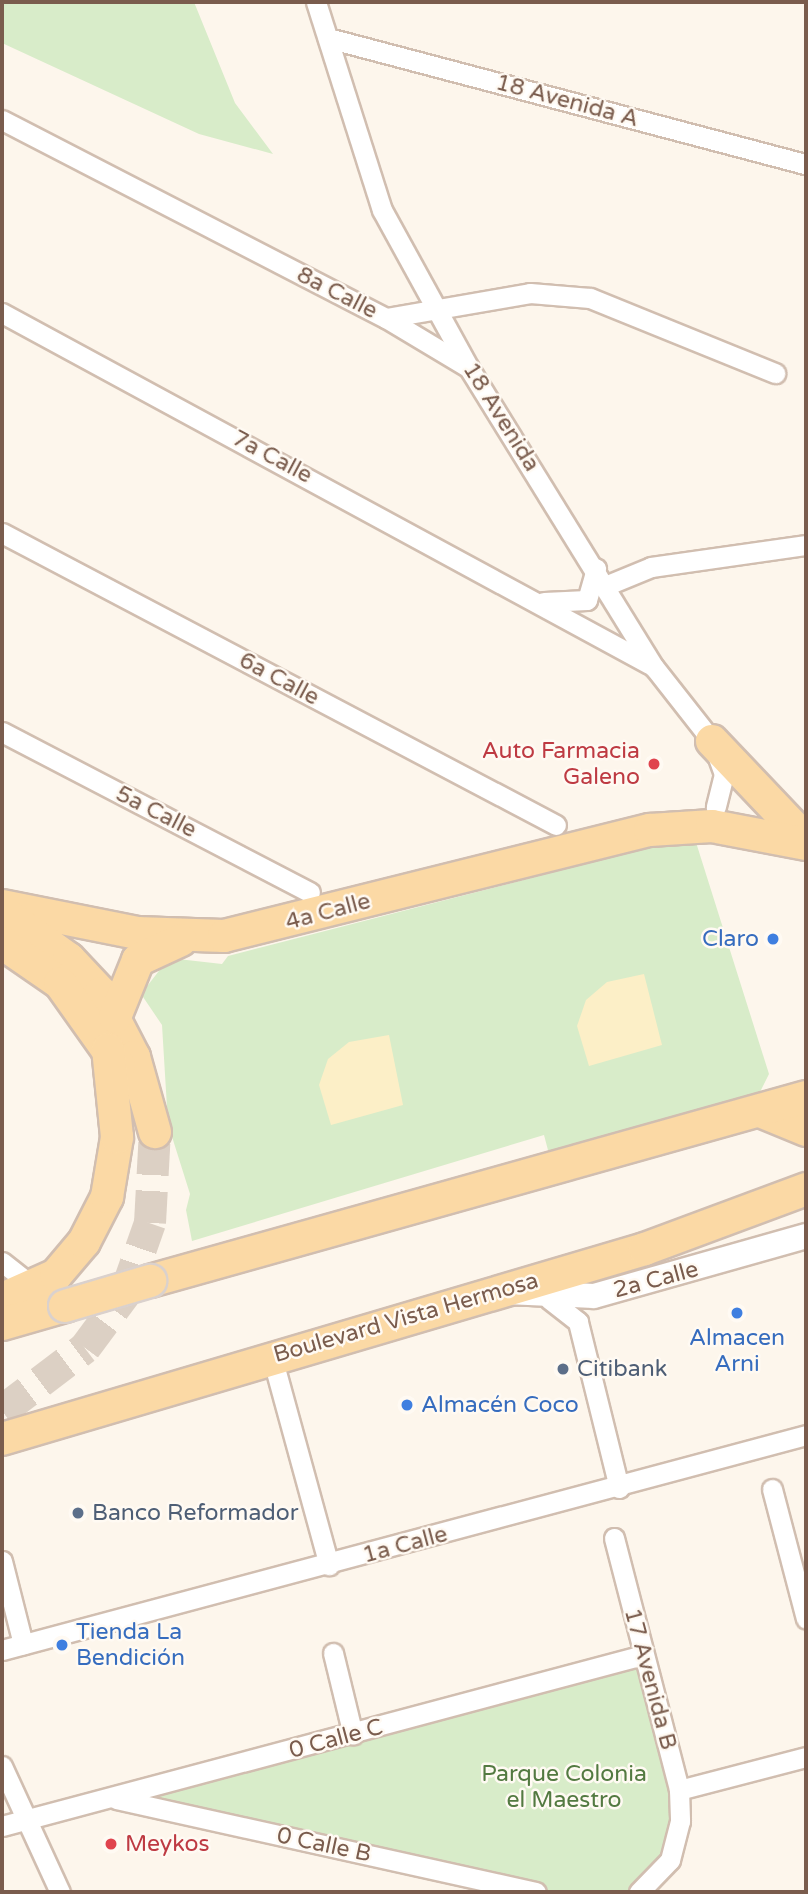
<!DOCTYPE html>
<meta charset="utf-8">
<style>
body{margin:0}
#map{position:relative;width:808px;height:1894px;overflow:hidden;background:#fdf6ec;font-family:"Varela Round",sans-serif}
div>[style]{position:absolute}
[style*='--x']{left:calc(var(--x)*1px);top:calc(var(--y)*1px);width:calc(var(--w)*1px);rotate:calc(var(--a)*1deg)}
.green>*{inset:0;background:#d8ecc9}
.sand>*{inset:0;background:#fcefc7}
.primary-tunnel>*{height:32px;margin-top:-16px;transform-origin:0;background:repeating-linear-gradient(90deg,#dcd0c4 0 32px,transparent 0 48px)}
.roads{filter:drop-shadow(2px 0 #d1beb0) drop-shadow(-2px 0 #d1beb0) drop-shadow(0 2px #d1beb0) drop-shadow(0 -2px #d1beb0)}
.minor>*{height:19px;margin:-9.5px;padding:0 9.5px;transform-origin:9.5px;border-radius:9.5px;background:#fff}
.tertiary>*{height:24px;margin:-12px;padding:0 12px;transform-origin:12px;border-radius:12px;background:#fff}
.primary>*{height:32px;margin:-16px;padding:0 16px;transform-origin:16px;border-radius:16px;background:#fbd9a5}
.bridges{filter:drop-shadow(2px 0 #dad1cd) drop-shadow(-2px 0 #dad1cd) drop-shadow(0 2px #dad1cd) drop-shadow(0 -2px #dad1cd)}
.primary-bridge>*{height:32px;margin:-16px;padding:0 16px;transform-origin:16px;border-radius:16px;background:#fbd9a5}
.dots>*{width:19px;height:19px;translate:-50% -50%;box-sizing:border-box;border:4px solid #fffaf3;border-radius:50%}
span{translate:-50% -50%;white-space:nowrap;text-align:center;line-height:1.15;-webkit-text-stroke:5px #fffaf3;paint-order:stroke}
.street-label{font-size:23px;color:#7a5c4d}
.health-label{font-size:23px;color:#be3a42}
.right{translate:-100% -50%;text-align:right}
.left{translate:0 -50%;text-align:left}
.shop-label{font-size:23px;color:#366cbe}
.service-label{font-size:23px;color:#4e5e75}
.park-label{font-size:23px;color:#537a41}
.frame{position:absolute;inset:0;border:4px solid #7a5c4d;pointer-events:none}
</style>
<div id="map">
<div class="green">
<div style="clip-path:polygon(2px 2px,194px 2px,235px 103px,273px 154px,199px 134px,2px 43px)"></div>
<div style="clip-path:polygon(694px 836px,769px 1074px,760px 1092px,549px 1154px,544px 1135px,192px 1241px,186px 1210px,190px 1194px,168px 1124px,162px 1025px,141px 994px,169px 958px,222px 964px,228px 956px)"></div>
<div style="clip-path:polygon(640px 1658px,676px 1791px,668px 1859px,631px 1892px,547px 1892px,142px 1799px)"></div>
</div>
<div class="sand">
<div style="clip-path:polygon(644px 974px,662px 1045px,589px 1066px,577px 1026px,586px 1000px,607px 982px)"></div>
<div style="clip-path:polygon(389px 1035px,403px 1105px,331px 1125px,319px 1085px,328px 1059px,349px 1042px)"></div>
</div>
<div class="primary-tunnel">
<div style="--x:2;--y:1411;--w:104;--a:-37.2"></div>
<div style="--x:85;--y:1348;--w:67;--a:-53.5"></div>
<div style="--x:125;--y:1294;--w:75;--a:-70.6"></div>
<div style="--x:150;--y:1223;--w:91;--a:-86.9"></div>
</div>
<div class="roads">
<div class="minor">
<div style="--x:316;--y:2;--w:218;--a:72.4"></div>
<div style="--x:382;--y:210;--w:180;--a:61.2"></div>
<div style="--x:469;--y:368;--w:352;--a:58.3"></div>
<div style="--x:654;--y:667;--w:94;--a:51.9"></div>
<div style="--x:712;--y:741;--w:35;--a:70"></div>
<div style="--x:724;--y:774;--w:34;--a:104"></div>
<div style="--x:328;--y:38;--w:494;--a:14.8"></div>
<div style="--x:2;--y:120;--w:432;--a:27.3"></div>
<div style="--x:386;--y:318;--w:146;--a:-9.8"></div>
<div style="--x:530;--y:293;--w:60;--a:4.8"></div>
<div style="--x:590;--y:298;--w:200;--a:22.1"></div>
<div style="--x:2;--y:313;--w:736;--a:28.48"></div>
<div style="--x:386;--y:318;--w:93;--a:31"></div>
<div style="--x:2;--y:533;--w:626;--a:27.79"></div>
<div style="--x:605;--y:586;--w:50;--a:-22.4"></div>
<div style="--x:651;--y:567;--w:157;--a:-8.1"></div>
<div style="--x:544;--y:602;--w:43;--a:-2.7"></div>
<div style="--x:587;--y:600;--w:33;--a:-74"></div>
<div style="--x:2;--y:732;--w:347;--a:27.5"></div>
<div style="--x:2;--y:1262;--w:42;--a:38.2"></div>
<div style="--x:549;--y:1299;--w:37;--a:38"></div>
<div style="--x:578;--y:1322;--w:171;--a:76.1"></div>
<div style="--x:272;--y:1357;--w:216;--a:74.7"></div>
<div style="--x:772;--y:1489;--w:134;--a:75.3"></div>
<div style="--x:614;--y:1538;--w:260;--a:75.5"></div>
<div style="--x:679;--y:1790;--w:31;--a:88"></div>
<div style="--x:680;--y:1821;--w:40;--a:104.4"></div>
<div style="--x:670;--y:1860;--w:45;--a:134.1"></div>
<div style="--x:2;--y:1561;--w:86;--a:75.8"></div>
<div style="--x:2;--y:1650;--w:832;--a:-14.97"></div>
<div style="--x:333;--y:1653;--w:84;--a:76.3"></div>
<div style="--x:2;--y:1766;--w:139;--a:65.3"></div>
<div style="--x:679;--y:1790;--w:131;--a:-14.6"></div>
<div style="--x:116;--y:1799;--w:430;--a:12.5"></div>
<div style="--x:2;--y:1826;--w:663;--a:-14.94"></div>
</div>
<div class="tertiary">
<div style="--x:507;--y:1292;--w:87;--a:2.6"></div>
<div style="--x:594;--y:1296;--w:220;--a:-15.8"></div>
</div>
<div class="primary">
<div style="--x:712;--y:741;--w:137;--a:46.5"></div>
<div style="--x:2;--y:906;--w:138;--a:11.3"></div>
<div style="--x:137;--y:933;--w:87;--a:2"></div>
<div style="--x:224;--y:936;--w:439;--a:-14"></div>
<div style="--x:650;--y:830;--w:62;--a:-3.7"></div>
<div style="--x:712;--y:826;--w:96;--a:10.8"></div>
<div style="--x:3;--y:912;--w:81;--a:35.5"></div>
<div style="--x:69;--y:959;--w:47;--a:46.7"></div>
<div style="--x:101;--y:993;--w:72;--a:62.7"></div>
<div style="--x:134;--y:1057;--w:78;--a:74.4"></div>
<div style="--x:2;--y:943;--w:70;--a:34.6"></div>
<div style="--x:60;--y:983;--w:102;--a:54.6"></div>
<div style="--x:115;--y:1017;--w:61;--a:-68"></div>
<div style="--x:138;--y:960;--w:47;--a:-24.9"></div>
<div style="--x:760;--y:1111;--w:50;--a:22.4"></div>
<div style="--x:150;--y:1281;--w:681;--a:-15.67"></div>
<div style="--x:2;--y:1299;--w:59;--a:-24"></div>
<div style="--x:56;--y:1275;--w:43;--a:-49.7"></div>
<div style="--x:84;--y:1242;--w:51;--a:-62.9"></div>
<div style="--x:107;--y:1197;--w:61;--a:-80.5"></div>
<div style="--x:117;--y:1137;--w:88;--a:-95.8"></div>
<div style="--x:2;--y:1324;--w:66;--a:-15.9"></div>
<div style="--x:2;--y:1439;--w:670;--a:-16.46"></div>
<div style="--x:645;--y:1249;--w:172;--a:-20.4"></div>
</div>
</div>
<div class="bridges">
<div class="primary-bridge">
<div style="--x:65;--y:1306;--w:89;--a:-16.4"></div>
</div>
</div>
<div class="dots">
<div style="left:654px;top:764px;background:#e0444e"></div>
<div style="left:773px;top:939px;background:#3f7fe0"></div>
<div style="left:737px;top:1313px;background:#3f7fe0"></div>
<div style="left:563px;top:1369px;background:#5c6f8a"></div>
<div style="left:407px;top:1405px;background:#3f7fe0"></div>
<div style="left:78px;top:1513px;background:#5c6f8a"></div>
<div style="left:62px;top:1645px;background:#3f7fe0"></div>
<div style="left:111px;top:1844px;background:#e0444e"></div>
</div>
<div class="street-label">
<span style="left:567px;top:101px;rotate:15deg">18 Avenida A</span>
<span style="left:337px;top:293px;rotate:27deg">8a Calle</span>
<span style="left:501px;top:417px;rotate:58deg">18 Avenida</span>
<span style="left:272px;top:457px;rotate:28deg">7a Calle</span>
<span style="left:279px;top:679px;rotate:28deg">6a Calle</span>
<span style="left:156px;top:812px;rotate:27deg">5a Calle</span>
<span style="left:328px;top:912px;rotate:-15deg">4a Calle</span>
<span style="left:656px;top:1280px;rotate:-15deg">2a Calle</span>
<span style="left:406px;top:1318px;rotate:-16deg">Boulevard Vista Hermosa</span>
<span style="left:405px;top:1545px;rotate:-15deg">1a Calle</span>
<span style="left:650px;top:1679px;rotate:75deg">17 Avenida B</span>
<span style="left:336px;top:1739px;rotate:-15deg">0 Calle C</span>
<span style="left:324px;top:1845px;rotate:12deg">0 Calle B</span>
</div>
<div class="health-label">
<span class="right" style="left:640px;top:764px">Auto Farmacia<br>Galeno</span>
<span class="left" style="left:125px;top:1844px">Meykos</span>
</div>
<div class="shop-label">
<span class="right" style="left:759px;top:939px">Claro</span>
<span style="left:737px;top:1351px">Almacen<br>Arni</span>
<span class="left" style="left:421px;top:1405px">Almacén Coco</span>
<span class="left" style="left:76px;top:1645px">Tienda La<br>Bendición</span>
</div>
<div class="service-label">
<span class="left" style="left:577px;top:1369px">Citibank</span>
<span class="left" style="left:92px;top:1513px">Banco Reformador</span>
</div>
<div class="park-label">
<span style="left:564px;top:1787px">Parque Colonia<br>el Maestro</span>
</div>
<div class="frame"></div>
</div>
